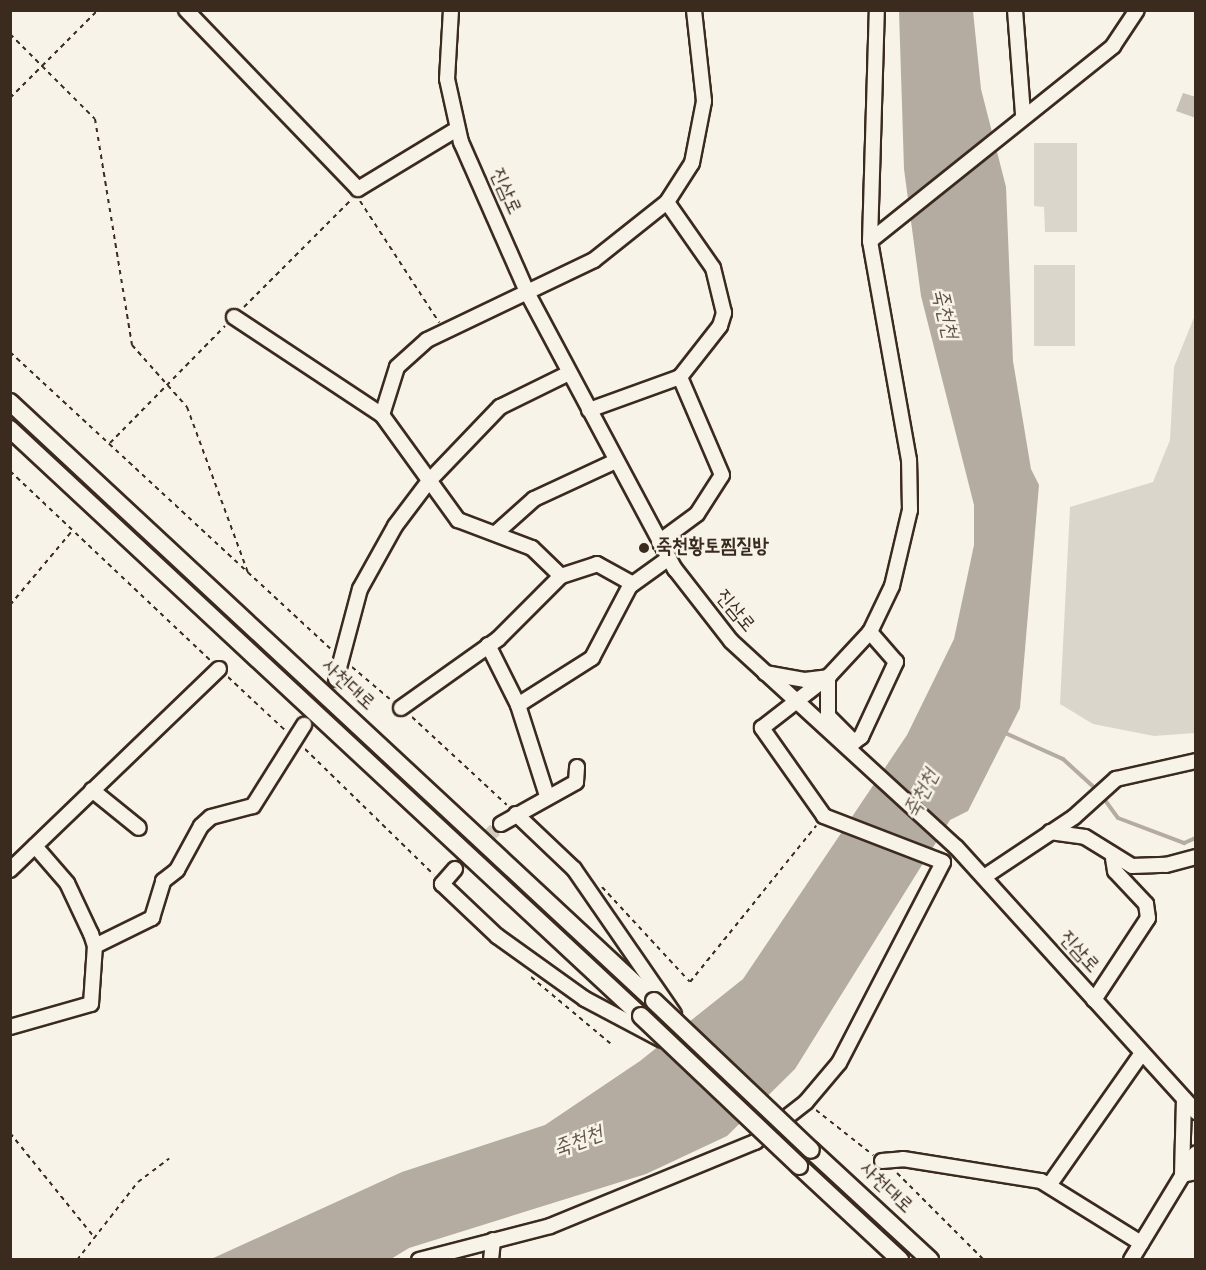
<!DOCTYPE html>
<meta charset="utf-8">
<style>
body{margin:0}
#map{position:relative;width:1206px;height:1270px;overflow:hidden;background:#f7f3e8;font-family:"Gochi Hand","Poor Story",sans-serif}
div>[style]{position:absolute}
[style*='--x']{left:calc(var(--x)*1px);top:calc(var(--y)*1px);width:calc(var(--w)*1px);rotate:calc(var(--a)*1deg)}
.green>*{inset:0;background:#dbd6cb}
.water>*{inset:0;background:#b4aca0}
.stream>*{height:4px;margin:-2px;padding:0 2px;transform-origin:2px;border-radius:2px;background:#b4aca0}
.building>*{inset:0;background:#c8c1b6}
.minor-tunnel>*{height:14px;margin-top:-7px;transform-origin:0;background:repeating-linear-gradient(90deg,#d1cbc0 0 14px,transparent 0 21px)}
.path>*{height:2px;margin-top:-1px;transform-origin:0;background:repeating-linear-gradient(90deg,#3b2a1e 0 4.5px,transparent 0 9px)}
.roads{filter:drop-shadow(2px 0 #3b2a1e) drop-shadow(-2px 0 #3b2a1e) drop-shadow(0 2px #3b2a1e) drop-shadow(0 -2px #3b2a1e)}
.minor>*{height:14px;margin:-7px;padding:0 7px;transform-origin:7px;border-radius:7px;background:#f7f3e8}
.major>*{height:16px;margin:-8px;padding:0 8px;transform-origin:8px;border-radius:8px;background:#f7f3e8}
.bridges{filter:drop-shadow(2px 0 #3b2a1e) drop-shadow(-2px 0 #3b2a1e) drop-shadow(0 2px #3b2a1e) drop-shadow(0 -2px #3b2a1e)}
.major-bridge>*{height:16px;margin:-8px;padding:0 8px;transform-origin:8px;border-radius:8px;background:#f7f3e8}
.dots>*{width:16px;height:16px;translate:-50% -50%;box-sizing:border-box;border:3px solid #f7f3e8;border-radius:50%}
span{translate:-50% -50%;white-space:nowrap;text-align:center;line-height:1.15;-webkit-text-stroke:5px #f7f3e8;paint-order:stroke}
.street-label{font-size:20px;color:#3b2a1e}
.poi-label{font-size:20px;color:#3b2a1e;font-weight:700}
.left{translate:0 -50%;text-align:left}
.water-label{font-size:21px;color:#5f5145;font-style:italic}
.frame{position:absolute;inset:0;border:12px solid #3b2a1e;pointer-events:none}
</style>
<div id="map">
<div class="green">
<div style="clip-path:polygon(1034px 143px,1077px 143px,1077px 232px,1045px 232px,1044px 207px,1034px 206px)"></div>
<div style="clip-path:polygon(1034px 265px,1075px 265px,1075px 346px,1034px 346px)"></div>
<div style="clip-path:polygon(1195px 315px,1195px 733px,1154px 736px,1093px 724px,1060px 704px,1070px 507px,1153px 482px,1170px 440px,1174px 367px)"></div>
</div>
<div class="water">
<div style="clip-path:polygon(899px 11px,973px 11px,981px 89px,1006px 187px,1013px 361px,1031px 469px,1039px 485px,1020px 708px,968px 811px,950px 820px,795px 1069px,727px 1136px,646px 1174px,409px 1248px,391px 1259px,209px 1260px,402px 1172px,545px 1125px,640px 1061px,743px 979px,907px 735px,954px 639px,974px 545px,974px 505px,921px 296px,904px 169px)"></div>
</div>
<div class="stream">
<div style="--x:1003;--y:732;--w:66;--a:24.2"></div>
<div style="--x:1063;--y:759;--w:46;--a:42.4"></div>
<div style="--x:1102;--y:796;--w:27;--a:54"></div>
<div style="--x:1118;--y:818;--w:71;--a:20.7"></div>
<div style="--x:1184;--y:843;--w:13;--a:-23"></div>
</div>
<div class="building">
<div style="clip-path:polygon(1183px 93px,1196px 97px,1196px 118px,1176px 111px)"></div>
</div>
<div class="minor-tunnel">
<div style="--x:304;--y:725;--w:56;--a:-55.2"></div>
<div style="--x:455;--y:869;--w:64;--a:-44.4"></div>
</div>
<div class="path">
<div style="--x:10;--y:34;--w:120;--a:45"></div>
<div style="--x:95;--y:119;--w:229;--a:80.7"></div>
<div style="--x:132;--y:345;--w:83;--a:48.4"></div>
<div style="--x:187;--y:407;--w:177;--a:69.8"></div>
<div style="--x:10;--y:98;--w:124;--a:-45"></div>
<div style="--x:360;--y:201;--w:145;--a:56.9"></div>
<div style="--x:244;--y:307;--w:153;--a:-45"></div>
<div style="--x:10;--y:352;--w:439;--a:42.8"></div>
<div style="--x:110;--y:443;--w:164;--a:-45.5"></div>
<div style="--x:10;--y:471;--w:277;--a:43.4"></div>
<div style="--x:10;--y:605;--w:97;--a:-50"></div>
<div style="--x:352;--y:667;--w:51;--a:40.2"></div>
<div style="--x:228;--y:677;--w:79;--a:43"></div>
<div style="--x:412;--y:717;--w:129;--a:42.8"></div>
<div style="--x:305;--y:749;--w:180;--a:44.3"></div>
<div style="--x:602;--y:887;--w:129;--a:47.2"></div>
<div style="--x:690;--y:982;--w:201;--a:-51.1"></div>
<div style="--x:531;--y:977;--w:104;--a:39.9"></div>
<div style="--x:816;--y:1110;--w:73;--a:38.3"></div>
<div style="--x:10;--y:1133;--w:132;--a:51.1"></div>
<div style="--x:897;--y:1173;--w:123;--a:45"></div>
<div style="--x:77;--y:1260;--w:99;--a:-52"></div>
<div style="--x:138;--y:1182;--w:39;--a:-37"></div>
</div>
<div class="roads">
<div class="minor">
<div style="--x:186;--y:10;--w:248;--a:46.1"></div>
<div style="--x:358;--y:189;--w:116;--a:-31.2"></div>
<div style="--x:451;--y:10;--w:69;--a:93.3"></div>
<div style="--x:447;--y:79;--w:65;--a:77.5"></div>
<div style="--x:461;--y:142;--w:168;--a:66.2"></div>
<div style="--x:529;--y:296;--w:310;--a:61.9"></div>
<div style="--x:675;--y:569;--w:91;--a:52.1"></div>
<div style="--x:731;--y:641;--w:305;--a:42.5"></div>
<div style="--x:956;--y:847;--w:358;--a:47.8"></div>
<div style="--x:1015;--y:10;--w:105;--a:85.6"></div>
<div style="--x:870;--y:241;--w:312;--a:-38.7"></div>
<div style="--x:1113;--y:46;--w:43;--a:-56.3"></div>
<div style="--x:234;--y:317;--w:178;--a:33.5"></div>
<div style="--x:382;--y:415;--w:130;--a:54.1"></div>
<div style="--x:458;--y:520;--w:79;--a:20.7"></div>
<div style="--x:532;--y:548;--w:40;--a:44"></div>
<div style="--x:589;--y:410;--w:97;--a:-19.9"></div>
<div style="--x:680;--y:377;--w:65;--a:-51.9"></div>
<div style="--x:720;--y:326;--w:14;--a:-73"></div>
<div style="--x:724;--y:313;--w:46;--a:-103.7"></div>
<div style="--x:713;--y:268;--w:80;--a:-124.9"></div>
<div style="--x:382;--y:415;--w:50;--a:-72.6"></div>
<div style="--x:397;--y:367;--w:40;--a:-42"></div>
<div style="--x:427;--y:340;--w:185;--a:-25.6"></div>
<div style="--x:594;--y:260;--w:93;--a:-38.5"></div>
<div style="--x:667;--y:202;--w:46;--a:-57.3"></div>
<div style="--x:692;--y:163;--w:63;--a:-79"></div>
<div style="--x:704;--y:101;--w:92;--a:-96.3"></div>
<div style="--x:496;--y:533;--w:51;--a:-41.8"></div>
<div style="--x:534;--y:499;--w:90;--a:-24.9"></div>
<div style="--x:659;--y:542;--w:47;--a:-36.4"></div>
<div style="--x:697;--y:514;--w:46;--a:-57.3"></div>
<div style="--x:722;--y:475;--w:107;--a:-113.2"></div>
<div style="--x:488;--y:645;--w:67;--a:63.4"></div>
<div style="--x:518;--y:705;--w:96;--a:72.3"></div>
<div style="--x:765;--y:673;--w:41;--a:9.9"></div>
<div style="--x:805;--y:680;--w:23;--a:-7"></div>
<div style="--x:828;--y:677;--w:46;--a:90"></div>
<div style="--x:336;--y:679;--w:93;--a:-75.1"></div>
<div style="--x:360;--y:589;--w:72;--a:-60.9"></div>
<div style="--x:395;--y:526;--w:56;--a:-52.9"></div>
<div style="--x:429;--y:481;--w:103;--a:-46.2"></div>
<div style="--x:500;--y:407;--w:77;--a:-26.2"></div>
<div style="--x:518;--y:705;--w:88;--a:-32.4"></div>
<div style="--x:592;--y:658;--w:81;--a:-62.2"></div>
<div style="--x:630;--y:586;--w:48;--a:-35.7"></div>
<div style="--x:401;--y:708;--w:119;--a:-35.4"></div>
<div style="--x:498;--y:639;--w:89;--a:-45"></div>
<div style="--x:561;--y:576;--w:38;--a:-18"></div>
<div style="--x:597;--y:564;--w:41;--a:29.1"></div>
<div style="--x:828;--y:716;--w:37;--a:45"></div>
<div style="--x:854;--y:742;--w:9;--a:-36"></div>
<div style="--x:861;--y:737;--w:83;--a:-65"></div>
<div style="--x:896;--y:662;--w:40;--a:-131"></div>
<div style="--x:92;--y:790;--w:60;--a:39"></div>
<div style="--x:516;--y:814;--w:80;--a:43.5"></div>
<div style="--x:574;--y:869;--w:176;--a:55.4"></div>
<div style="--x:501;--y:824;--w:86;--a:-29.2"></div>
<div style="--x:576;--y:782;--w:15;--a:-86"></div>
<div style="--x:1050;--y:832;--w:35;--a:8"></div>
<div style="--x:1085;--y:837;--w:55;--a:31.7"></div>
<div style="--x:1132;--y:866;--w:34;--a:-2"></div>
<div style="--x:1166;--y:865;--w:31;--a:-15"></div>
<div style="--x:455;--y:869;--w:20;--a:131"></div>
<div style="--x:442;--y:884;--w:76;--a:43.4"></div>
<div style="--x:497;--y:936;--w:108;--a:35.6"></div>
<div style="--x:585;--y:999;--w:87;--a:28"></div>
<div style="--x:10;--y:870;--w:290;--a:-43.9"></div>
<div style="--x:984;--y:877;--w:108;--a:-33.7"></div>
<div style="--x:1074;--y:817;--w:57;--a:-42.1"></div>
<div style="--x:1116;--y:779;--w:82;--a:-12.7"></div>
<div style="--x:95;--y:946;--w:64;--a:-26.2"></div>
<div style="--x:152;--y:918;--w:39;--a:-73"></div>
<div style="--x:163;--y:881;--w:18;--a:-38"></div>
<div style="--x:177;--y:870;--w:50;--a:-61.4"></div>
<div style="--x:201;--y:826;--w:13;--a:-42"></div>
<div style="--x:211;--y:817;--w:43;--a:-14.7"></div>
<div style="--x:253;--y:806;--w:96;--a:-57.8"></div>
<div style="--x:1094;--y:1000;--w:98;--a:-56.6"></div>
<div style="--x:1148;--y:918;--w:14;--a:-98"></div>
<div style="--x:1146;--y:904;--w:45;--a:-133.2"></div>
<div style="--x:1115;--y:871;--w:13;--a:-99"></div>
<div style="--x:10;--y:1027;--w:84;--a:-15.9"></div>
<div style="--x:91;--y:1004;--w:58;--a:-86.1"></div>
<div style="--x:95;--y:946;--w:13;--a:-108"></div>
<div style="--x:91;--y:934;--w:56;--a:-115.2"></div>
<div style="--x:67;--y:883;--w:49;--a:-130.9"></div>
<div style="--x:1184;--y:1099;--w:76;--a:91.5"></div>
<div style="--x:1182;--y:1175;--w:14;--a:-12"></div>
<div style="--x:882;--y:1161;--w:21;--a:-5"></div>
<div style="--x:903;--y:1159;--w:140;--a:9.1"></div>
<div style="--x:1041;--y:1181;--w:118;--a:31.8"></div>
<div style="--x:1050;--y:1184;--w:160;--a:-54.9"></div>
<div style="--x:419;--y:1260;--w:135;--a:-14.5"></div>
<div style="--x:550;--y:1226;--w:222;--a:-22.3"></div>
<div style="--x:755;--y:1142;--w:65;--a:-38.1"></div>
<div style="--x:806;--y:1102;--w:51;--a:-49.8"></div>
<div style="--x:839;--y:1063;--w:226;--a:-62.6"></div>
<div style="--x:943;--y:862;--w:128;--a:-158.9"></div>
<div style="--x:824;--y:816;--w:108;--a:-125.2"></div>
<div style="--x:762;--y:728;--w:86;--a:-37.9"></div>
<div style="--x:830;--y:675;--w:59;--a:-47.1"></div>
<div style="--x:870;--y:632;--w:51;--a:-64.4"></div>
<div style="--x:892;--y:586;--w:78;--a:-76.7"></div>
<div style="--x:910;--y:510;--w:50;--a:-91.1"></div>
<div style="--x:909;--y:460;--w:222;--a:-100.1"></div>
<div style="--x:870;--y:241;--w:231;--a:-88.3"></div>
<div style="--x:491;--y:1260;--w:20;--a:-84"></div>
<div style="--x:1131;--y:1260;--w:125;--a:-58.7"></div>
</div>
<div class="major">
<div style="--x:10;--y:402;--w:880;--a:42.93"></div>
<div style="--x:10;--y:429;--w:862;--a:42.93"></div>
<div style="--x:811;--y:1150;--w:162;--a:42.7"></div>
<div style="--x:799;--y:1166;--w:138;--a:42.9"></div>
</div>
</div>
<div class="bridges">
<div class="major-bridge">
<div style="--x:654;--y:1001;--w:216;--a:43.5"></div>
<div style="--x:641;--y:1016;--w:218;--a:43.5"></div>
</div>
</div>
<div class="dots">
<div style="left:644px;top:548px;background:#3b2a1e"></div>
</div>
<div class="street-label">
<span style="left:504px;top:192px;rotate:66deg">진삼로</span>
<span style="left:734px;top:612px;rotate:50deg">진삼로</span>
<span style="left:347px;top:686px;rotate:43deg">사천대로</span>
<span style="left:1078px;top:953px;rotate:48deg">진삼로</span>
<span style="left:885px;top:1189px;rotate:43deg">사천대로</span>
</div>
<div class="poi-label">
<span class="left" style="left:656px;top:548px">죽천황토찜질방</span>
</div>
<div class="water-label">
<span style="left:942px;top:314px;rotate:77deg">죽천천</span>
<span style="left:924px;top:795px;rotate:-63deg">죽천천</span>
<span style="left:579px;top:1144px;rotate:-20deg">죽천천</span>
</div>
<div class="frame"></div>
</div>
